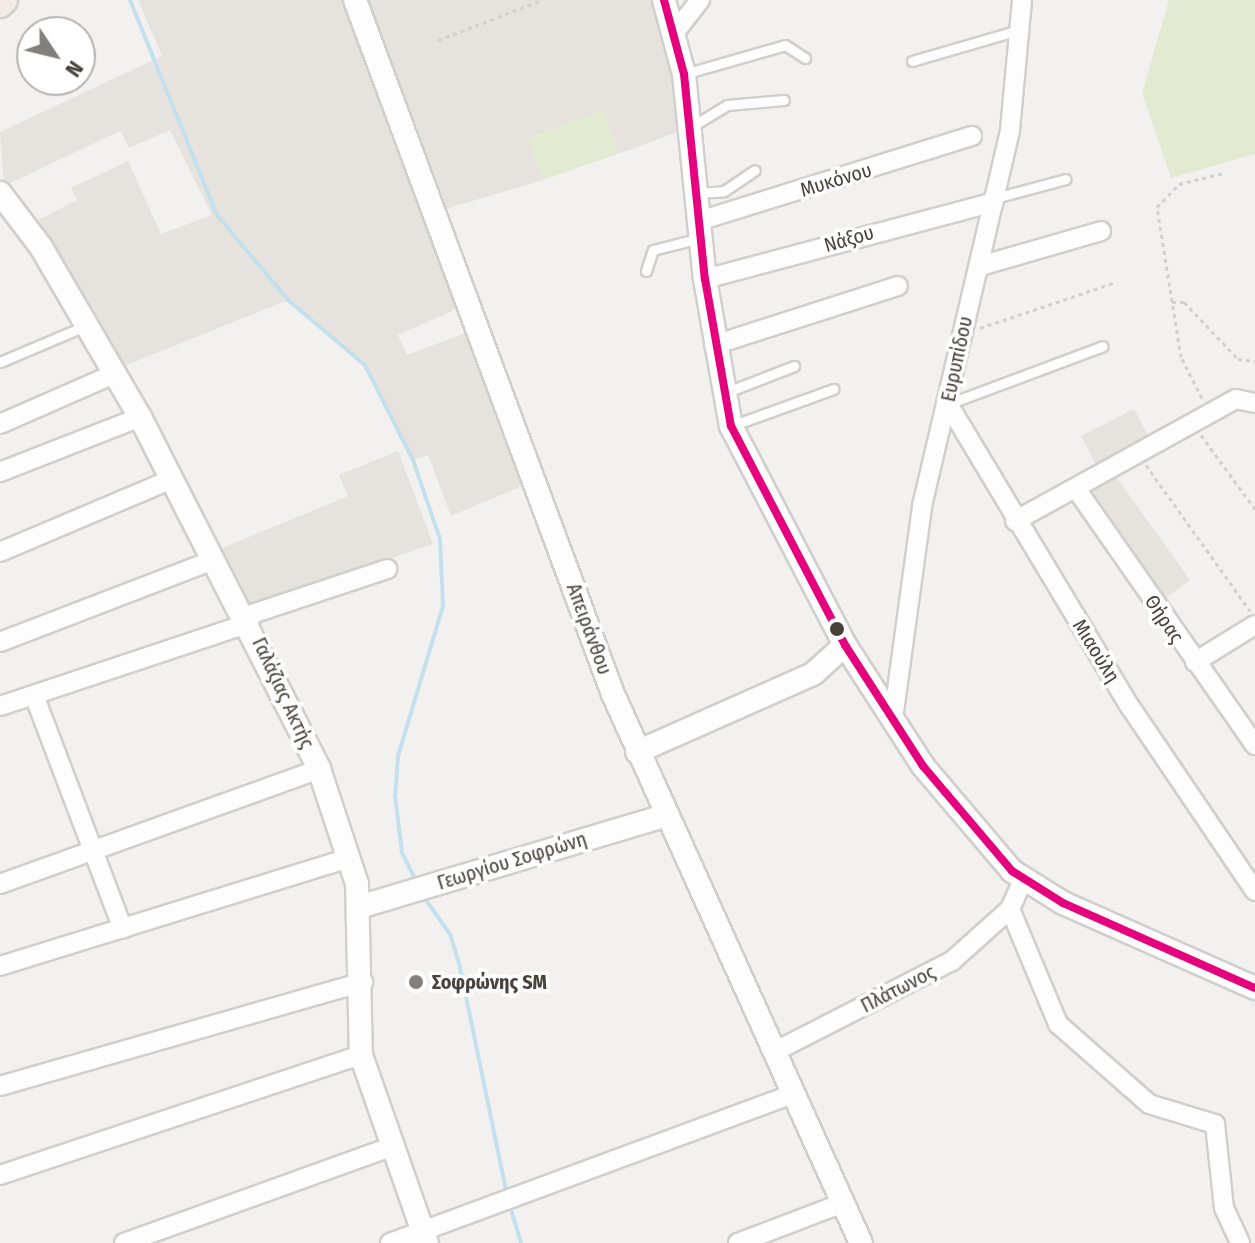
<!DOCTYPE html>
<meta charset="utf-8">
<style>
body{margin:0}
#map{position:relative;width:1255px;height:1243px;overflow:hidden;background:#f3f1ef;font-family:"Fira Sans Condensed",sans-serif}
div>[style]{position:absolute}
[style*='--x']{left:calc(var(--x)*1px);top:calc(var(--y)*1px);width:calc(var(--w)*1px);rotate:calc(var(--a)*1deg)}
.residential>*{inset:0;background:#e6e2dd}
.green>*{inset:0;background:#e3ead2}
.stream>*{height:4px;margin:-2px;padding:0 2px;transform-origin:2px;border-radius:2px;background:#c4e0ec}
.path>*{height:3px;margin-top:-1.5px;transform-origin:0;background:repeating-linear-gradient(90deg,#d3d1cd 0 4px,transparent 0 8px)}
.roads{filter:drop-shadow(2px 0 #d1cfcc) drop-shadow(-2px 0 #d1cfcc) drop-shadow(0 2px #d1cfcc) drop-shadow(0 -2px #d1cfcc)}
.service>*{height:9px;margin:-4.5px;padding:0 4.5px;transform-origin:4.5px;border-radius:4.5px;background:#fdfdfd}
.minor>*{height:18px;margin:-9px;padding:0 9px;transform-origin:9px;border-radius:9px;background:#fdfdfd}
.tertiary>*{height:22px;margin:-11px;padding:0 11px;transform-origin:11px;border-radius:11px;background:#fdfdfd}
.primary>*{height:28px;margin:-14px;padding:0 14px;transform-origin:14px;border-radius:14px;background:#f1ede6}
.bus-1>*{height:8px;margin:-4px;padding:0 4px;transform-origin:4px;border-radius:4px;background:#e5007d}
.dots>*{width:22px;height:22px;translate:-50% -50%;box-sizing:border-box;border:4px solid #fff;border-radius:50%}
span{translate:-50% -50%;white-space:nowrap;text-align:center;line-height:1.15;-webkit-text-stroke:7px #fff;paint-order:stroke}
.street-label{font-size:20px;color:#49423b}
.poi-label{font-size:20px;color:#49423b;font-weight:700}
.left{translate:0 -50%;text-align:left}
.north{position:absolute;left:16px;top:16px;width:80px;height:80px;box-sizing:border-box;background:#fff;border:2px solid #b6b3b1;border-radius:50%;rotate:125deg;font-size:22px;font-weight:700;line-height:32px;text-align:center;color:#49423b}
.north::after{content:'';display:block;margin:auto;width:28px;height:36px;background:#847f7a;clip-path:polygon(50% 0,100% 100%,50% 72%,0 100%)}
</style>
<div id="map">
<div class="residential">
<div style="clip-path:polygon(138px 0,347px 0,461px 307px,398px 335px,407px 355px,468px 332px,527px 484px,451px 516px,428px 455px,413px 460px,365px 365px,288px 300px,117px 369px,34px 222px,77px 200px,71px 188px,128px 161px,161px 234px,212px 215px,170px 130px,129px 148px,120px 131px,4px 186px,0 132px,162px 56px)"></div>
<div style="clip-path:polygon(365px 0,657px 0,683px 130px,618px 154px,604px 110px,529px 138px,543px 180px,442px 210px)"></div>
<div style="clip-path:polygon(1134px 409px,1151px 441px,1098px 468px,1081px 436px)"></div>
<div style="clip-path:polygon(398px 451px,433px 544px,251px 606px,220px 549px,348px 496px,339px 475px)"></div>
<div style="clip-path:polygon(1114px 474px,1190px 580px,1163px 600px,1086px 489px)"></div>
</div>
<div class="green">
<div style="clip-path:polygon(1169px 0,1255px 0,1255px 154px,1171px 178px,1142px 93px)"></div>
<div style="clip-path:polygon(604px 110px,618px 154px,543px 180px,528px 138px)"></div>
</div>
<div class="stream">
<div style="--x:130;--y:0;--w:232;--a:68"></div>
<div style="--x:217;--y:215;--w:111;--a:50.1"></div>
<div style="--x:288;--y:300;--w:101;--a:40.2"></div>
<div style="--x:365;--y:365;--w:106;--a:63.2"></div>
<div style="--x:413;--y:460;--w:83;--a:71.1"></div>
<div style="--x:440;--y:539;--w:67;--a:87.4"></div>
<div style="--x:443;--y:606;--w:157;--a:106.7"></div>
<div style="--x:398;--y:756;--w:39;--a:94"></div>
<div style="--x:395;--y:795;--w:58;--a:83.1"></div>
<div style="--x:402;--y:853;--w:27;--a:63"></div>
<div style="--x:423;--y:896;--w:47;--a:54.6"></div>
<div style="--x:450;--y:934;--w:30;--a:73"></div>
<div style="--x:459;--y:963;--w:237;--a:78.3"></div>
<div style="--x:509;--y:1203;--w:42;--a:73.3"></div>
</div>
<div class="path">
<div style="--x:438;--y:40;--w:111;--a:-21"></div>
<div style="--x:1172;--y:302;--w:12;--a:0"></div>
<div style="--x:1184;--y:302;--w:79;--a:46.5"></div>
<div style="--x:1238;--y:359;--w:17;--a:7"></div>
<div style="--x:980;--y:328;--w:144;--a:-18.7"></div>
<div style="--x:1202;--y:398;--w:46;--a:-117.1"></div>
<div style="--x:1181;--y:357;--w:152;--a:-99.1"></div>
<div style="--x:1157;--y:207;--w:32;--a:-46"></div>
<div style="--x:1179;--y:184;--w:45;--a:-14"></div>
<div style="--x:1201;--y:435;--w:92;--a:53.9"></div>
<div style="--x:1146;--y:465;--w:179;--a:54.5"></div>
</div>
<div class="roads">
<div class="service">
<div style="--x:912;--y:61;--w:111;--a:-16.2"></div>
<div style="--x:684;--y:74;--w:105;--a:-16"></div>
<div style="--x:785;--y:45;--w:24;--a:33"></div>
<div style="--x:691;--y:127;--w:42;--a:-31.4"></div>
<div style="--x:727;--y:105;--w:57;--a:-5"></div>
<div style="--x:698;--y:193;--w:26;--a:-4"></div>
<div style="--x:724;--y:191;--w:37;--a:-34"></div>
<div style="--x:995;--y:198;--w:73;--a:-15"></div>
<div style="--x:646;--y:271;--w:22;--a:-72"></div>
<div style="--x:653;--y:250;--w:49;--a:-14.3"></div>
<div style="--x:0;--y:362;--w:92;--a:-23"></div>
<div style="--x:727;--y:392;--w:72;--a:-21.2"></div>
<div style="--x:948;--y:404;--w:165;--a:-20.5"></div>
<div style="--x:731;--y:426;--w:109;--a:-19.9"></div>
</div>
<div class="minor">
<div style="--x:675;--y:32;--w:41;--a:-52"></div>
<div style="--x:699;--y:221;--w:286;--a:-17.3"></div>
<div style="--x:980;--y:266;--w:126;--a:-16.1"></div>
<div style="--x:705;--y:279;--w:299;--a:-14.9"></div>
<div style="--x:714;--y:345;--w:193;--a:-17.8"></div>
<div style="--x:948;--y:404;--w:355;--a:59"></div>
<div style="--x:1131;--y:708;--w:221;--a:55.9"></div>
<div style="--x:0;--y:424;--w:127;--a:-23.7"></div>
<div style="--x:0;--y:472;--w:150;--a:-21.4"></div>
<div style="--x:1077;--y:490;--w:311;--a:55.1"></div>
<div style="--x:1015;--y:521;--w:252;--a:-28.9"></div>
<div style="--x:1236;--y:399;--w:19;--a:12"></div>
<div style="--x:0;--y:552;--w:187;--a:-23"></div>
<div style="--x:246;--y:616;--w:149;--a:-18.4"></div>
<div style="--x:0;--y:642;--w:229;--a:-21"></div>
<div style="--x:1195;--y:662;--w:70;--a:-31.7"></div>
<div style="--x:34;--y:695;--w:250;--a:69.2"></div>
<div style="--x:0;--y:706;--w:263;--a:-18.4"></div>
<div style="--x:893;--y:719;--w:215;--a:-82.2"></div>
<div style="--x:922;--y:506;--w:386;--a:-76.8"></div>
<div style="--x:1010;--y:130;--w:131;--a:-84.7"></div>
<div style="--x:1023;--y:880;--w:32;--a:114"></div>
<div style="--x:1010;--y:909;--w:125;--a:67.3"></div>
<div style="--x:1058;--y:1024;--w:121;--a:41.3"></div>
<div style="--x:1149;--y:1104;--w:69;--a:16.9"></div>
<div style="--x:1215;--y:1124;--w:84;--a:83.9"></div>
<div style="--x:1224;--y:1208;--w:38;--a:65"></div>
<div style="--x:0;--y:884;--w:339;--a:-19.8"></div>
<div style="--x:0;--y:966;--w:365;--a:-17.2"></div>
<div style="--x:774;--y:1052;--w:200;--a:-27.1"></div>
<div style="--x:952;--y:961;--w:78;--a:-41.9"></div>
<div style="--x:0;--y:1086;--w:378;--a:-16"></div>
<div style="--x:0;--y:1175;--w:380;--a:-18.4"></div>
<div style="--x:124;--y:1243;--w:284;--a:-19.8"></div>
<div style="--x:390;--y:1243;--w:430;--a:-20.3"></div>
<div style="--x:738;--y:1243;--w:112;--a:-20.9"></div>
</div>
<div class="tertiary">
<div style="--x:355;--y:0;--w:740;--a:69.61"></div>
<div style="--x:613;--y:694;--w:602;--a:65.69"></div>
<div style="--x:664;--y:0;--w:77;--a:74.9"></div>
<div style="--x:684;--y:74;--w:206;--a:84.2"></div>
<div style="--x:705;--y:279;--w:149;--a:80"></div>
<div style="--x:731;--y:426;--w:247;--a:62.5"></div>
<div style="--x:845;--y:645;--w:144;--a:57.2"></div>
<div style="--x:923;--y:766;--w:138;--a:49.7"></div>
<div style="--x:1012;--y:871;--w:60;--a:32.1"></div>
<div style="--x:1063;--y:903;--w:210;--a:23.9"></div>
<div style="--x:0;--y:193;--w:68;--a:52.8"></div>
<div style="--x:41;--y:247;--w:197;--a:59.8"></div>
<div style="--x:140;--y:417;--w:395;--a:63"></div>
<div style="--x:319;--y:769;--w:121;--a:71.7"></div>
<div style="--x:357;--y:884;--w:171;--a:88.7"></div>
<div style="--x:361;--y:1055;--w:199;--a:70.7"></div>
<div style="--x:637;--y:752;--w:193;--a:-23.9"></div>
<div style="--x:813;--y:674;--w:43;--a:-42.2"></div>
<div style="--x:359;--y:907;--w:318;--a:-16.6"></div>
</div>
<div class="primary">
<div style="--x:0;--y:3;--w:4;--a:-45"></div>
</div>
</div>
<div class="bus-1">
<div style="--x:664;--y:0;--w:77;--a:74.9"></div>
<div style="--x:684;--y:74;--w:206;--a:84.2"></div>
<div style="--x:705;--y:279;--w:149;--a:80"></div>
<div style="--x:731;--y:426;--w:247;--a:62.5"></div>
<div style="--x:845;--y:645;--w:144;--a:57.2"></div>
<div style="--x:923;--y:766;--w:138;--a:49.7"></div>
<div style="--x:1012;--y:871;--w:60;--a:32.1"></div>
<div style="--x:1063;--y:903;--w:210;--a:23.9"></div>
</div>
<div class="dots">
<div style="left:837px;top:629px;background:#49423b"></div>
<div style="left:416px;top:982px;background:#847f7a"></div>
</div>
<div class="street-label">
<span style="left:836px;top:180px;rotate:-17deg">Μυκόνου</span>
<span style="left:849px;top:239px;rotate:-16deg">Νάξου</span>
<span style="left:957px;top:359px;rotate:-78deg">Ευρυπίδου</span>
<span style="left:1164px;top:619px;rotate:56deg">Θήρας</span>
<span style="left:589px;top:629px;rotate:70deg">Απειράνθου</span>
<span style="left:1096px;top:651px;rotate:58deg">Μιαούλη</span>
<span style="left:283px;top:693px;rotate:65deg">Γαλάζιας Ακτής</span>
<span style="left:512px;top:861px;rotate:-17deg">Γεωργίου Σοφρώνη</span>
<span style="left:898px;top:989px;rotate:-27deg">Πλάτωνος</span>
</div>
<div class="poi-label">
<span class="left" style="left:432px;top:982px">Σοφρώνης SM</span>
</div>
<div class="north">N</div>
</div>
